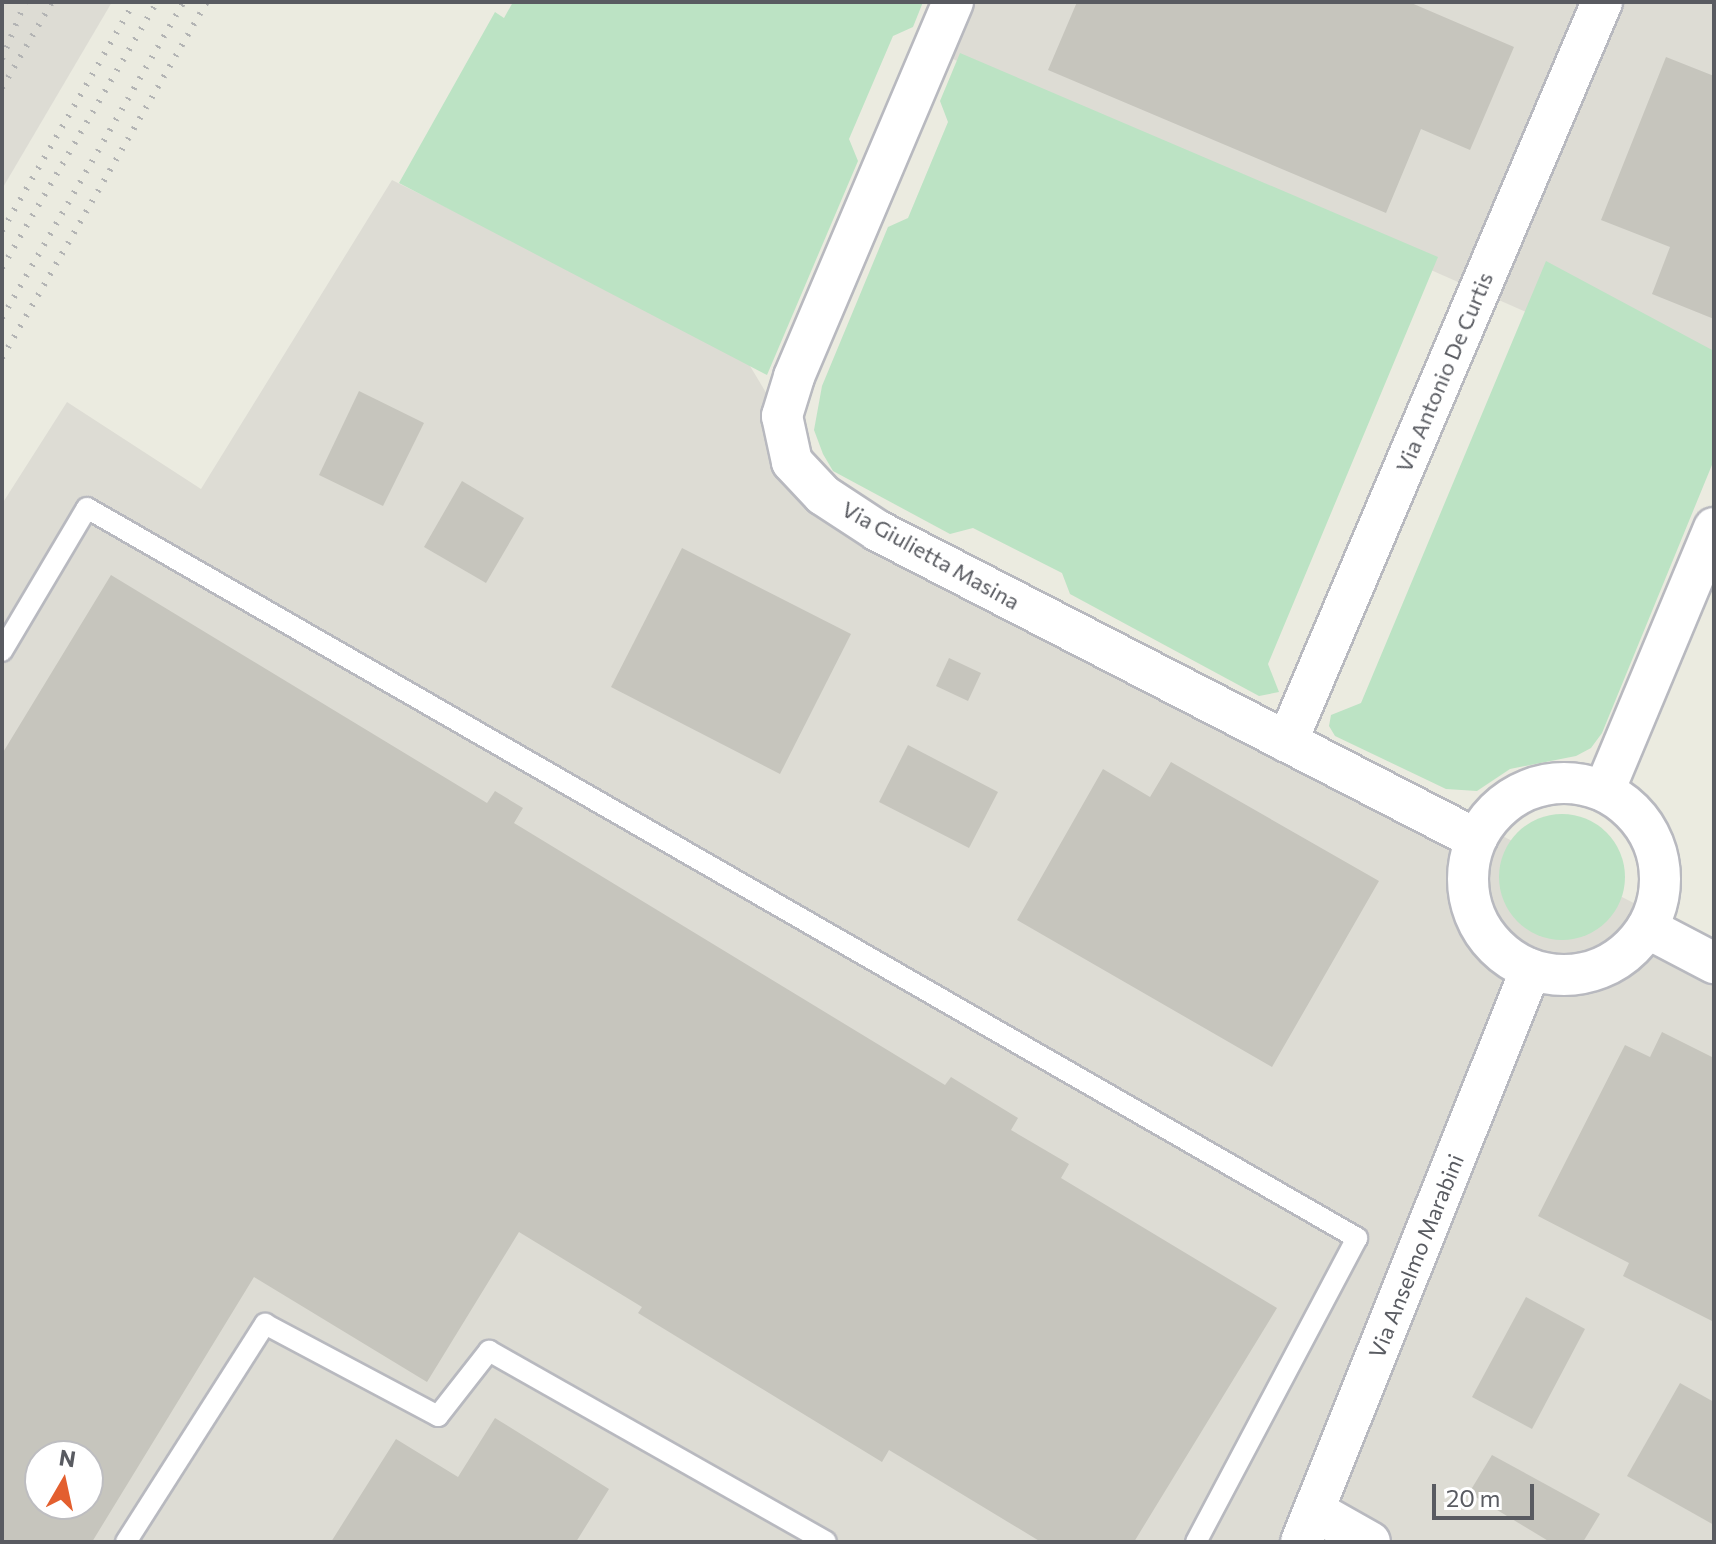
<!DOCTYPE html>
<style>
body{margin:0}
#map{position:relative;width:1716px;height:1544px;overflow:hidden;background:#ebebe0;font-family:Commissioner,sans-serif}
div>[style]{position:absolute}
[style*='--x']{left:calc(var(--x)*1px);top:calc(var(--y)*1px);width:calc(var(--w)*1px);rotate:calc(var(--a)*1deg)}
.industrial>*{inset:0;background:#dddcd4}
.green>*{inset:0;background:#bce3c4}
.round{border-radius:50%}
.building>*{inset:0;background:#c6c5bd}
.roads{filter:drop-shadow(2px 0 #b8b9bf) drop-shadow(-2px 0 #b8b9bf) drop-shadow(0 2px #b8b9bf) drop-shadow(0 -2px #b8b9bf)}
.lane>*{height:20px;margin:-10px;padding:0 10px;transform-origin:10px;border-radius:10px;background:#fff}
.street>*{height:40px;margin:-20px;padding:0 20px;transform-origin:20px;border-radius:20px;background:#fff}
.street>.ring{margin:-20px;padding:0;box-sizing:content-box;background:none;border:40px solid #fff;border-radius:50%}
.rail>*{height:6px;margin-top:-3px;transform-origin:0;background:repeating-linear-gradient(90deg,#b3b4b4 0 2px,transparent 0 12px)}
span{translate:-50% -50%;white-space:nowrap;text-align:center;line-height:1.15;-webkit-text-stroke:6px #fff;paint-order:stroke}
.street-label{font-size:22px;color:#595b61}
.frame{position:absolute;inset:0;border:4px solid #595b61;pointer-events:none}
.north{position:absolute;left:24px;top:1440px;width:80px;height:80px;box-sizing:border-box;background:#fff;border:2px solid #bdbdc0;border-radius:50%;rotate:9deg;font-size:22px;font-weight:700;line-height:32px;text-align:center;color:#595b61}
.north::after{content:'';display:block;margin:auto;width:28px;height:36px;background:#e35f2f;clip-path:polygon(50% 0,100% 100%,50% 72%,0 100%)}
.scale{position:absolute;left:1432px;top:1484px;width:102px;height:36px;box-sizing:border-box;border:4px solid #595b61;border-top:0;padding-left:10px;font-size:24px;line-height:28px;white-space:nowrap;color:#595b61;-webkit-text-stroke:6px #fff;paint-order:stroke}
</style>
<div id="map">
<div class="industrial">
<div style="clip-path:polygon(2px 2px,112px 2px,2px 189px)"></div>
<div style="clip-path:polygon(935px 2px,1714px 2px,1714px 395px,919px 44px)"></div>
<div style="clip-path:polygon(evenodd,392px 180px,744px 356px,804px 456px,906px 538px,1097px 629px,1714px 944px,1714px 1542px,2px 1542px,2px 504px,67px 402px,201px 489px,392px 180px,40px 1456px,88px 1456px,88px 1504px,40px 1504px,40px 1456px)"></div>
</div>
<div class="green">
<div style="clip-path:polygon(513px 2px,923px 2px,913px 27px,893px 36px,849px 139px,858px 161px,767px 375px,399px 183px,495px 12px,504px 18px)"></div>
<div style="clip-path:polygon(960px 53px,1438px 257px,1268px 664px,1279px 692px,1259px 696px,1070px 594px,1062px 573px,973px 528px,950px 534px,833px 471px,823px 454px,814px 430px,822px 386px,888px 227px,908px 218px,948px 122px,940px 101px)"></div>
<div style="clip-path:polygon(1546px 261px,1714px 351px,1714px 460px,1602px 733px,1591px 748px,1576px 756px,1510px 769px,1477px 791px,1446px 789px,1335px 736px,1329px 726px,1331px 715px,1361px 703px)"></div>
<div class="round" style="left:1499px;top:814px;width:126px;height:126px"></div>
</div>
<div class="building">
<div style="clip-path:polygon(1077px 2px,1409px 2px,1514px 47px,1470px 150px,1421px 129px,1386px 213px,1048px 70px)"></div>
<div style="clip-path:polygon(1666px 57px,1714px 76px,1714px 319px,1652px 294px,1670px 247px,1601px 220px)"></div>
<div style="clip-path:polygon(359px 391px,424px 423px,383px 506px,319px 475px)"></div>
<div style="clip-path:polygon(462px 481px,524px 518px,486px 583px,424px 547px)"></div>
<div style="clip-path:polygon(682px 548px,851px 634px,780px 774px,611px 687px)"></div>
<div style="clip-path:polygon(evenodd,111px 575px,487px 803px,495px 791px,523px 808px,514px 823px,945px 1085px,951px 1077px,1018px 1118px,1011px 1130px,1069px 1164px,1061px 1178px,1277px 1308px,1134px 1542px,1041px 1542px,889px 1450px,882px 1462px,638px 1313px,642px 1307px,519px 1232px,427px 1382px,254px 1277px,92px 1542px,2px 1542px,2px 754px,111px 575px,40px 1456px,88px 1456px,88px 1504px,40px 1504px,40px 1456px)"></div>
<div style="clip-path:polygon(949px 658px,981px 673px,968px 701px,936px 686px)"></div>
<div style="clip-path:polygon(908px 745px,998px 792px,969px 848px,879px 802px)"></div>
<div style="clip-path:polygon(1171px 762px,1379px 881px,1272px 1067px,1017px 920px,1103px 769px,1150px 797px)"></div>
<div style="clip-path:polygon(1662px 1032px,1714px 1058px,1714px 1322px,1623px 1276px,1629px 1263px,1538px 1216px,1625px 1045px,1650px 1057px)"></div>
<div style="clip-path:polygon(1526px 1297px,1585px 1329px,1532px 1429px,1472px 1397px)"></div>
<div style="clip-path:polygon(1680px 1383px,1714px 1402px,1714px 1525px,1627px 1476px)"></div>
<div style="clip-path:polygon(495px 1418px,609px 1489px,576px 1542px,331px 1542px,396px 1439px,458px 1477px)"></div>
<div style="clip-path:polygon(1492px 1455px,1600px 1514px,1583px 1542px,1550px 1542px,1469px 1493px)"></div>
</div>
<div class="roads">
<div class="lane">
<div style="--x:2;--y:651;--w:166;--a:-59.3"></div>
<div style="--x:87;--y:508;--w:1465;--a:29.89"></div>
<div style="--x:1357;--y:1238;--w:344;--a:117.9"></div>
<div style="--x:126;--y:1542;--w:259;--a:-57.5"></div>
<div style="--x:265;--y:1324;--w:196;--a:28"></div>
<div style="--x:438;--y:1416;--w:83;--a:-51.9"></div>
<div style="--x:489;--y:1351;--w:387;--a:29.5"></div>
</div>
<div class="street">
<div style="--x:953;--y:2;--w:407;--a:113"></div>
<div style="--x:794;--y:377;--w:41;--a:107.1"></div>
<div style="--x:782;--y:416;--w:47;--a:77.7"></div>
<div style="--x:792;--y:462;--w:45;--a:46.8"></div>
<div style="--x:823;--y:495;--w:66;--a:33.2"></div>
<div style="--x:878;--y:531;--w:673;--a:27.25"></div>
<div style="--x:1287;--y:742;--w:804;--a:-66.94"></div>
<div class="ring" style="left:1468px;top:783px;width:152px;height:152px"></div>
<div style="--x:1604;--y:791;--w:285;--a:-67.3"></div>
<div style="--x:1647;--y:928;--w:76;--a:27.6"></div>
<div style="--x:1315;--y:1511;--w:63;--a:29.4"></div>
<div style="--x:1301;--y:1542;--w:617;--a:-68.13"></div>
</div>
</div>
<div class="rail">
<div style="--x:2;--y:59;--w:61;--a:-68"></div>
<div style="--x:2;--y:88;--w:99;--a:-59.8"></div>
<div style="--x:2;--y:231;--w:264;--a:-60"></div>
<div style="--x:2;--y:268;--w:308;--a:-59.8"></div>
<div style="--x:2;--y:318;--w:365;--a:-60.1"></div>
<div style="--x:2;--y:358;--w:411;--a:-60.1"></div>
</div>
<div class="street-label">
<span style="left:1444px;top:372px;rotate:-67deg">Via Antonio De Curtis</span>
<span style="left:931px;top:555px;rotate:29deg">Via Giulietta Masina</span>
<span style="left:1416px;top:1256px;rotate:-68deg">Via Anselmo Marabini</span>
</div>
<div class="frame"></div>
<div class="north">N</div>
<div class="scale">20 m</div>
</div>
